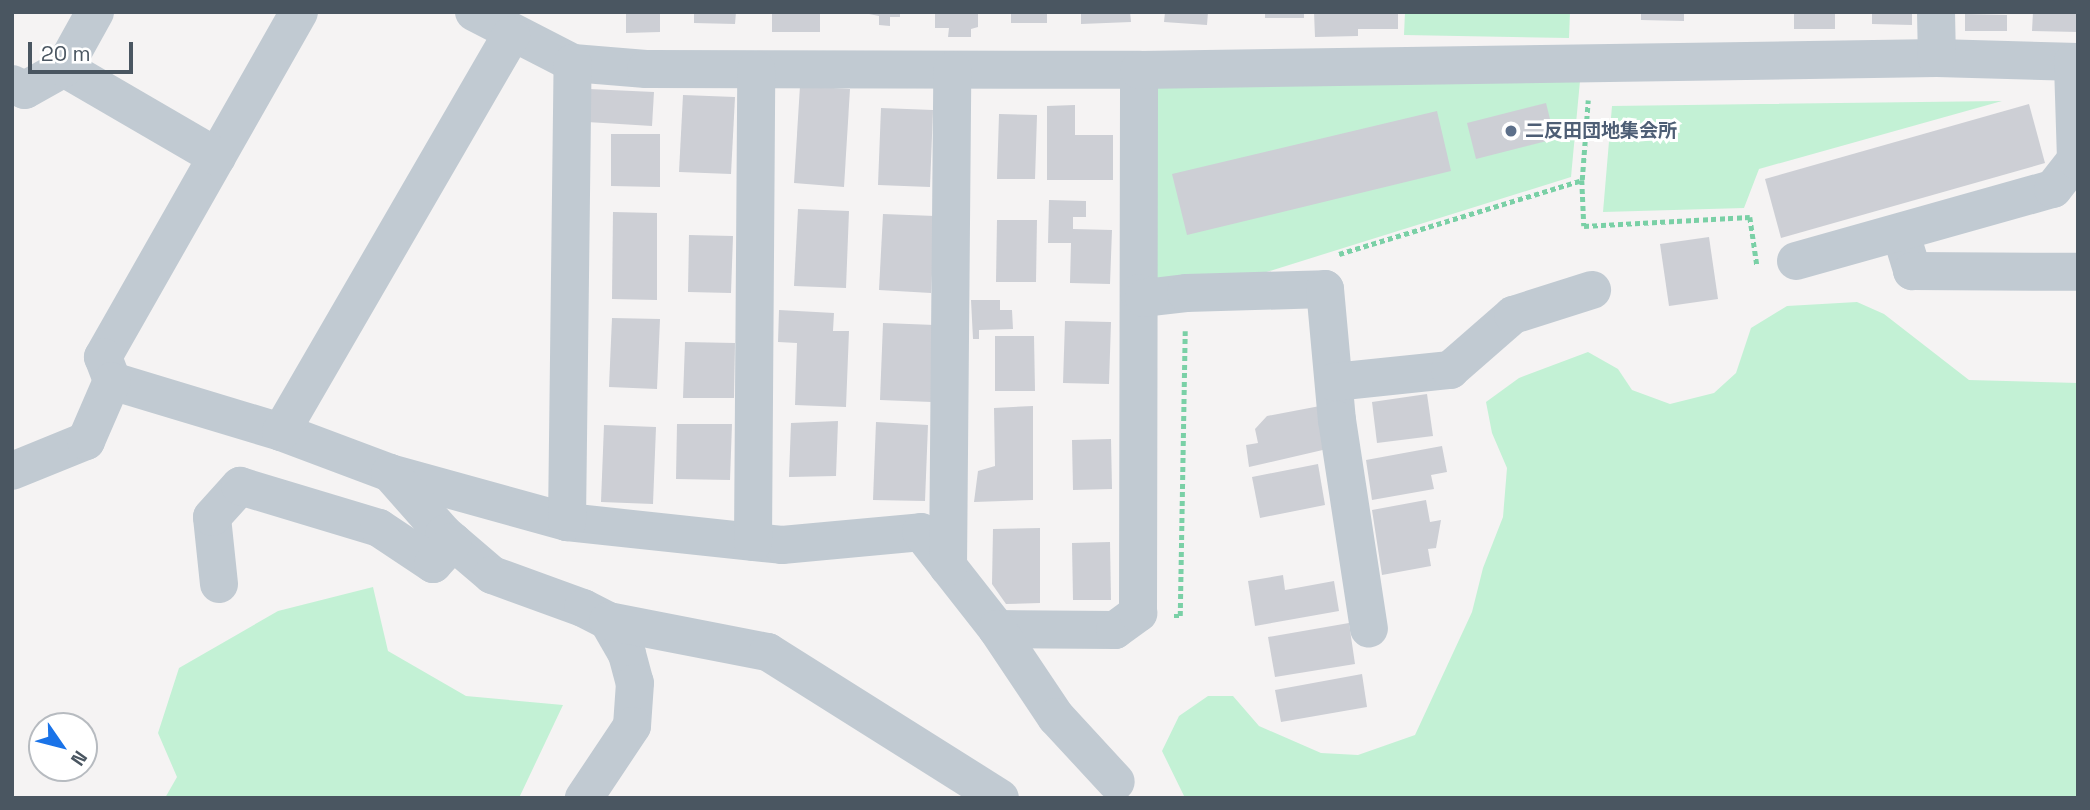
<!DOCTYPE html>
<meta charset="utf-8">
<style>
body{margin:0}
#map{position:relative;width:2090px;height:810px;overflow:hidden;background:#f5f3f3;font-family:"Space Grotesk","Noto Sans JP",sans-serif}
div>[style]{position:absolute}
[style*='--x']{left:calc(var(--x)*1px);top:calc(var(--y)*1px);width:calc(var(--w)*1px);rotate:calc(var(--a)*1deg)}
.green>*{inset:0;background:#c3f1d5}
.building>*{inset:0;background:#cdcfd5}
.path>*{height:4.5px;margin-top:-2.25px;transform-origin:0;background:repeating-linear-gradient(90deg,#7ad0a6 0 5px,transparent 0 8.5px)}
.minor>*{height:38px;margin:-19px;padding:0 19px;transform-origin:19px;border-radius:19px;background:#c1cad2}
.dots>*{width:19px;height:19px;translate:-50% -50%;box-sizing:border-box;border:4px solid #fff;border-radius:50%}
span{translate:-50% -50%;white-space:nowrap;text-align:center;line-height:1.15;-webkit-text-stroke:6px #fff;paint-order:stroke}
.service-label{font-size:19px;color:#4e5e75;font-weight:700}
.left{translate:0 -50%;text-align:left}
.frame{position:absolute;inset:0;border:14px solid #4a5661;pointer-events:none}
.north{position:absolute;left:28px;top:712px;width:70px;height:70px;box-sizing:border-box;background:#fff;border:2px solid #b7bbc0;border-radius:50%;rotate:125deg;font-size:19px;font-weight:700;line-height:28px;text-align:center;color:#4a5661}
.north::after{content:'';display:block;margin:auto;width:24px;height:32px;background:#1a73e8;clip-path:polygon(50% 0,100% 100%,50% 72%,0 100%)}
.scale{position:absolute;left:28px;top:42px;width:105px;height:32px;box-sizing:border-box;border:4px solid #4a5661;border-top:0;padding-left:9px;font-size:21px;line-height:24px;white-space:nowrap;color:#4a5661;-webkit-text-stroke:5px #fff;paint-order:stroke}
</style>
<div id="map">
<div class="green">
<div style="clip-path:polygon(1405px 12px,1570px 12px,1569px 38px,1404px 35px)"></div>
<div style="clip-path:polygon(1581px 70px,1571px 177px,1228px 284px,1145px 292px,1152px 79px)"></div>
<div style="clip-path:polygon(2002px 101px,1759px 169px,1744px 208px,1603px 212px,1612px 106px)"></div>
<div style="clip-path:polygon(1857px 302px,1884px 314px,1969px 380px,2078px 383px,2078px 798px,1185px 798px,1162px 751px,1179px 716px,1208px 696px,1233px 696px,1259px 726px,1321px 753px,1358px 755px,1415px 735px,1472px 612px,1483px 568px,1503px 517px,1507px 468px,1492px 433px,1486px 402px,1519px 378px,1588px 352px,1618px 369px,1632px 390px,1670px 404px,1714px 393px,1736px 373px,1751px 328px,1787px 306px)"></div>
<div style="clip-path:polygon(373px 587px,388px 651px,466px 696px,563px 705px,519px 798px,165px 798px,177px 777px,158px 733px,179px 668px,278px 611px)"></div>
</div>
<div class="building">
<div style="clip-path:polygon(626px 12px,660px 12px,660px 32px,626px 33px)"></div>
<div style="clip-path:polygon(694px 12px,736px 12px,735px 24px,694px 23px)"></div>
<div style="clip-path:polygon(772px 12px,820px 12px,820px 32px,772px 32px)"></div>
<div style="clip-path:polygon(859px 12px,900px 12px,900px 17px,890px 17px,890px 26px,879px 25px,879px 16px)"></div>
<div style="clip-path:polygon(935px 12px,978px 12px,978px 27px,971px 29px,971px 37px,948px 37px,949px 28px,935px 28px)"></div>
<div style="clip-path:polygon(1011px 12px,1047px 12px,1047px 23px,1011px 23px)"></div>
<div style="clip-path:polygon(1081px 12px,1130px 12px,1131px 22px,1081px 24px)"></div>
<div style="clip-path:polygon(1165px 12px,1208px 12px,1207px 25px,1164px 22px)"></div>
<div style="clip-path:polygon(1265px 12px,1304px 12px,1304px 18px,1265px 18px)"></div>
<div style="clip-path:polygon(1314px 12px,1398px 12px,1398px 29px,1358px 29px,1358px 36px,1315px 37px)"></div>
<div style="clip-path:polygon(1641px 12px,1684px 12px,1684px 21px,1641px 20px)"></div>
<div style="clip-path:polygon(1794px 12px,1835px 12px,1835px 29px,1794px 29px)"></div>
<div style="clip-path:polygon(1872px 12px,1912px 12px,1912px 25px,1872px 24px)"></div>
<div style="clip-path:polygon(2033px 12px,2078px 12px,2078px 32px,2032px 31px)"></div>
<div style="clip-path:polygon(1965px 14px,2007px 15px,2007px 31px,1965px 31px)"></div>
<div style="clip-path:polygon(800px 86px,850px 89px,844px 187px,794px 183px)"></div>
<div style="clip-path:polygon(589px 89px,654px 92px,652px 126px,587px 122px)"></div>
<div style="clip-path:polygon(683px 95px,735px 97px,731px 174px,679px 172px)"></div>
<div style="clip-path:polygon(1546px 103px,1555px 139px,1476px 159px,1467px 123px)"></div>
<div style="clip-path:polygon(2029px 104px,2045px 163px,1781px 238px,1765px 179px)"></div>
<div style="clip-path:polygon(1075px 105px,1075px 135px,1113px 135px,1113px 180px,1047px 180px,1047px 106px)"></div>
<div style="clip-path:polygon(881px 108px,933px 110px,930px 187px,878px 185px)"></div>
<div style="clip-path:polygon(1437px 111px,1451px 171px,1187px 235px,1172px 174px)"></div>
<div style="clip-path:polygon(999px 114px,1037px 115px,1035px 179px,997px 179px)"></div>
<div style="clip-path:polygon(611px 134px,660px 134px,660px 187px,611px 186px)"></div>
<div style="clip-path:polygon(1049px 200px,1086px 201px,1086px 217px,1073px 217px,1073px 229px,1112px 230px,1110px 284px,1070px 283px,1071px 243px,1048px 243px)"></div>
<div style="clip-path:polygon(798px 209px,849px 211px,846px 288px,794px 286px)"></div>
<div style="clip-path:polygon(613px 212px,657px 213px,657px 300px,612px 299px)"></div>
<div style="clip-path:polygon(883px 214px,935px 216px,931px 293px,879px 290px)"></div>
<div style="clip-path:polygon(997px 220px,1037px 220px,1036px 282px,996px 282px)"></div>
<div style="clip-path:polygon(689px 235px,733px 236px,731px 293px,688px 292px)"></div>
<div style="clip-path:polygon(1709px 237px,1718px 299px,1669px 306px,1660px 244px)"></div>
<div style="clip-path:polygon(971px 300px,1000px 300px,1000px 310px,1012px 310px,1013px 329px,979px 330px,979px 339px,973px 339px)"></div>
<div style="clip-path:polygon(779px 310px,834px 313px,833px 331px,849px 331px,846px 407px,795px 405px,797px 343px,778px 342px)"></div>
<div style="clip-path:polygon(612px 318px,660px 319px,657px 389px,609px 387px)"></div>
<div style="clip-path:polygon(1065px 321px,1111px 322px,1109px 384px,1063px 383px)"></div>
<div style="clip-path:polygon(883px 323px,935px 325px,932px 402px,880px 400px)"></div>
<div style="clip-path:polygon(995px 336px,1034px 336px,1035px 391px,995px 391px)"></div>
<div style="clip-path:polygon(685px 342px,735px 343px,734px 398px,683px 398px)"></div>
<div style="clip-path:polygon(1427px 394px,1433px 436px,1377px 443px,1372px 402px)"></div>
<div style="clip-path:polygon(1033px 406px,1033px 500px,974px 502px,978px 471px,995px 466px,994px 408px)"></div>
<div style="clip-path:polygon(1320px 406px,1327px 449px,1249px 467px,1246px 445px,1258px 443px,1255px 429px,1267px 416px)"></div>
<div style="clip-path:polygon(838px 421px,836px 476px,789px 477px,791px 423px)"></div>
<div style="clip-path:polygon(876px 422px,928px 425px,925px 501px,873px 500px)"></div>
<div style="clip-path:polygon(677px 424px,732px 424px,730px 480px,676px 479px)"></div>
<div style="clip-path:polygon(604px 425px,656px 427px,653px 504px,601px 502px)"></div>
<div style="clip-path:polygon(1111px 439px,1112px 489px,1073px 490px,1072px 440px)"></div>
<div style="clip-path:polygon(1442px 446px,1447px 472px,1431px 475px,1434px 489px,1372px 500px,1366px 460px)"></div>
<div style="clip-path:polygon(1318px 464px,1325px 505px,1260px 518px,1252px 477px)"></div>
<div style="clip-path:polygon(1426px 500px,1430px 522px,1441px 520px,1436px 548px,1428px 549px,1431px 566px,1382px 575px,1372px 510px)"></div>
<div style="clip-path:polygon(1040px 528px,1040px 603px,1006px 604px,992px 584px,993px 529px)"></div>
<div style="clip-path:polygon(1110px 542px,1111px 600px,1073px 600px,1072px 543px)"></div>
<div style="clip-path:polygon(1283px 575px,1285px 590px,1334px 581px,1339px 611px,1255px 626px,1248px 581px)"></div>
<div style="clip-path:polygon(1349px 623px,1355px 664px,1275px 677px,1268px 637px)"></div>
<div style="clip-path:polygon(1362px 674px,1367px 707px,1281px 722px,1275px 690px)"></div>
</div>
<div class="path">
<div style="--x:1582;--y:180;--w:46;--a:87.5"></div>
<div style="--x:1584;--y:226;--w:166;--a:-3.1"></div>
<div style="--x:1750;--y:217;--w:49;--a:81.7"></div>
<div style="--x:1339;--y:254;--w:254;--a:-16.9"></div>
<div style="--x:1582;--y:180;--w:80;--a:-85.7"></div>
<div style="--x:1174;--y:616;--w:6;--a:0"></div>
<div style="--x:1180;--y:616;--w:285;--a:-89"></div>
</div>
<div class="minor">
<div style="--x:299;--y:12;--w:397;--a:119.6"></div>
<div style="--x:103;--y:357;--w:26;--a:69"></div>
<div style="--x:112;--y:381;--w:177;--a:16.8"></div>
<div style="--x:281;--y:432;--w:116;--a:20.6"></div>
<div style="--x:390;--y:473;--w:184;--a:15.5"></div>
<div style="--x:567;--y:522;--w:216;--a:6.1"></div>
<div style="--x:782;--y:545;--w:140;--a:-5.3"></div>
<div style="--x:921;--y:532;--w:123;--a:51.9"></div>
<div style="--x:997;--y:629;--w:118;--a:0.5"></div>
<div style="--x:1115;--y:630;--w:29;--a:-36"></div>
<div style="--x:1138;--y:613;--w:543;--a:-89.89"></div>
<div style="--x:474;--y:12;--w:111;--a:27.3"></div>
<div style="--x:573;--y:63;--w:73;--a:4.7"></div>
<div style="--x:646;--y:69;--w:493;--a:0.1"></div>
<div style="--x:1139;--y:70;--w:798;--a:-0.86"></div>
<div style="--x:1937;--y:58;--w:141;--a:1.6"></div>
<div style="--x:1936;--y:12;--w:46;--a:88.8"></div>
<div style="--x:64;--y:68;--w:177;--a:30.2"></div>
<div style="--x:12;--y:84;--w:14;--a:25"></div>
<div style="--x:25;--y:90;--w:45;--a:-29.4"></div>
<div style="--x:64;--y:68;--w:64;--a:-61"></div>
<div style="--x:1901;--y:234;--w:39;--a:73"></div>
<div style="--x:1912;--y:271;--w:166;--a:0.3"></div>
<div style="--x:1796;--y:261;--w:267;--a:-15.7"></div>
<div style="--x:2053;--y:189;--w:37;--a:-52"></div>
<div style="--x:2076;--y:160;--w:98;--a:-91.8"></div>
<div style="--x:1139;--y:293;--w:7;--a:45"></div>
<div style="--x:1144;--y:298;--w:42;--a:-6.8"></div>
<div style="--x:1186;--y:293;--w:139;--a:-1.6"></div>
<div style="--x:1325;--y:289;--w:132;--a:84.8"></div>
<div style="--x:1337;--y:420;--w:211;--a:81.3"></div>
<div style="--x:1334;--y:382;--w:117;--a:-5.9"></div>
<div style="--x:1450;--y:370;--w:84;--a:-41.1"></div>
<div style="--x:1513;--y:315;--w:83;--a:-17.6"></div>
<div style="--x:281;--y:432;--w:459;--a:-59.9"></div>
<div style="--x:12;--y:471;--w:80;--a:-22.1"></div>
<div style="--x:86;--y:441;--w:65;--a:-66.6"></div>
<div style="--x:390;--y:473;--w:81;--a:48.5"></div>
<div style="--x:444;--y:534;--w:63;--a:40.5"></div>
<div style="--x:492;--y:575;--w:97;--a:19.9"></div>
<div style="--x:583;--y:608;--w:28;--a:27"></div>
<div style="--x:608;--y:621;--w:38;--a:60"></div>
<div style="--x:627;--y:654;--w:30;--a:75"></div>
<div style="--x:635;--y:683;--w:43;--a:94"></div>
<div style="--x:632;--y:726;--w:87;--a:123.7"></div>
<div style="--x:567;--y:522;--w:459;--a:-89.3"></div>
<div style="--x:753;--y:542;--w:472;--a:-89.6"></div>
<div style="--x:948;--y:567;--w:497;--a:-89.5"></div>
<div style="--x:219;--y:584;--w:67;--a:-96"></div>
<div style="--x:212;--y:517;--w:42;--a:-47.9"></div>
<div style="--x:240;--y:486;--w:145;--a:16.8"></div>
<div style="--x:379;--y:528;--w:65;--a:33.7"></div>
<div style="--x:433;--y:564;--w:30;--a:-48"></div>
<div style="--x:608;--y:621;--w:163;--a:11"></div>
<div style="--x:768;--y:652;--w:274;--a:32.2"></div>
<div style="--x:997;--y:629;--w:106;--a:56.2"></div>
<div style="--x:1056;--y:717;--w:88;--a:47.3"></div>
</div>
<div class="dots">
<div style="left:1511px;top:131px;background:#5c6f8a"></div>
</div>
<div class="service-label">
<span class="left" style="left:1525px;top:131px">二反田団地集会所</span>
</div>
<div class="frame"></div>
<div class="north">N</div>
<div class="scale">20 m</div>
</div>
